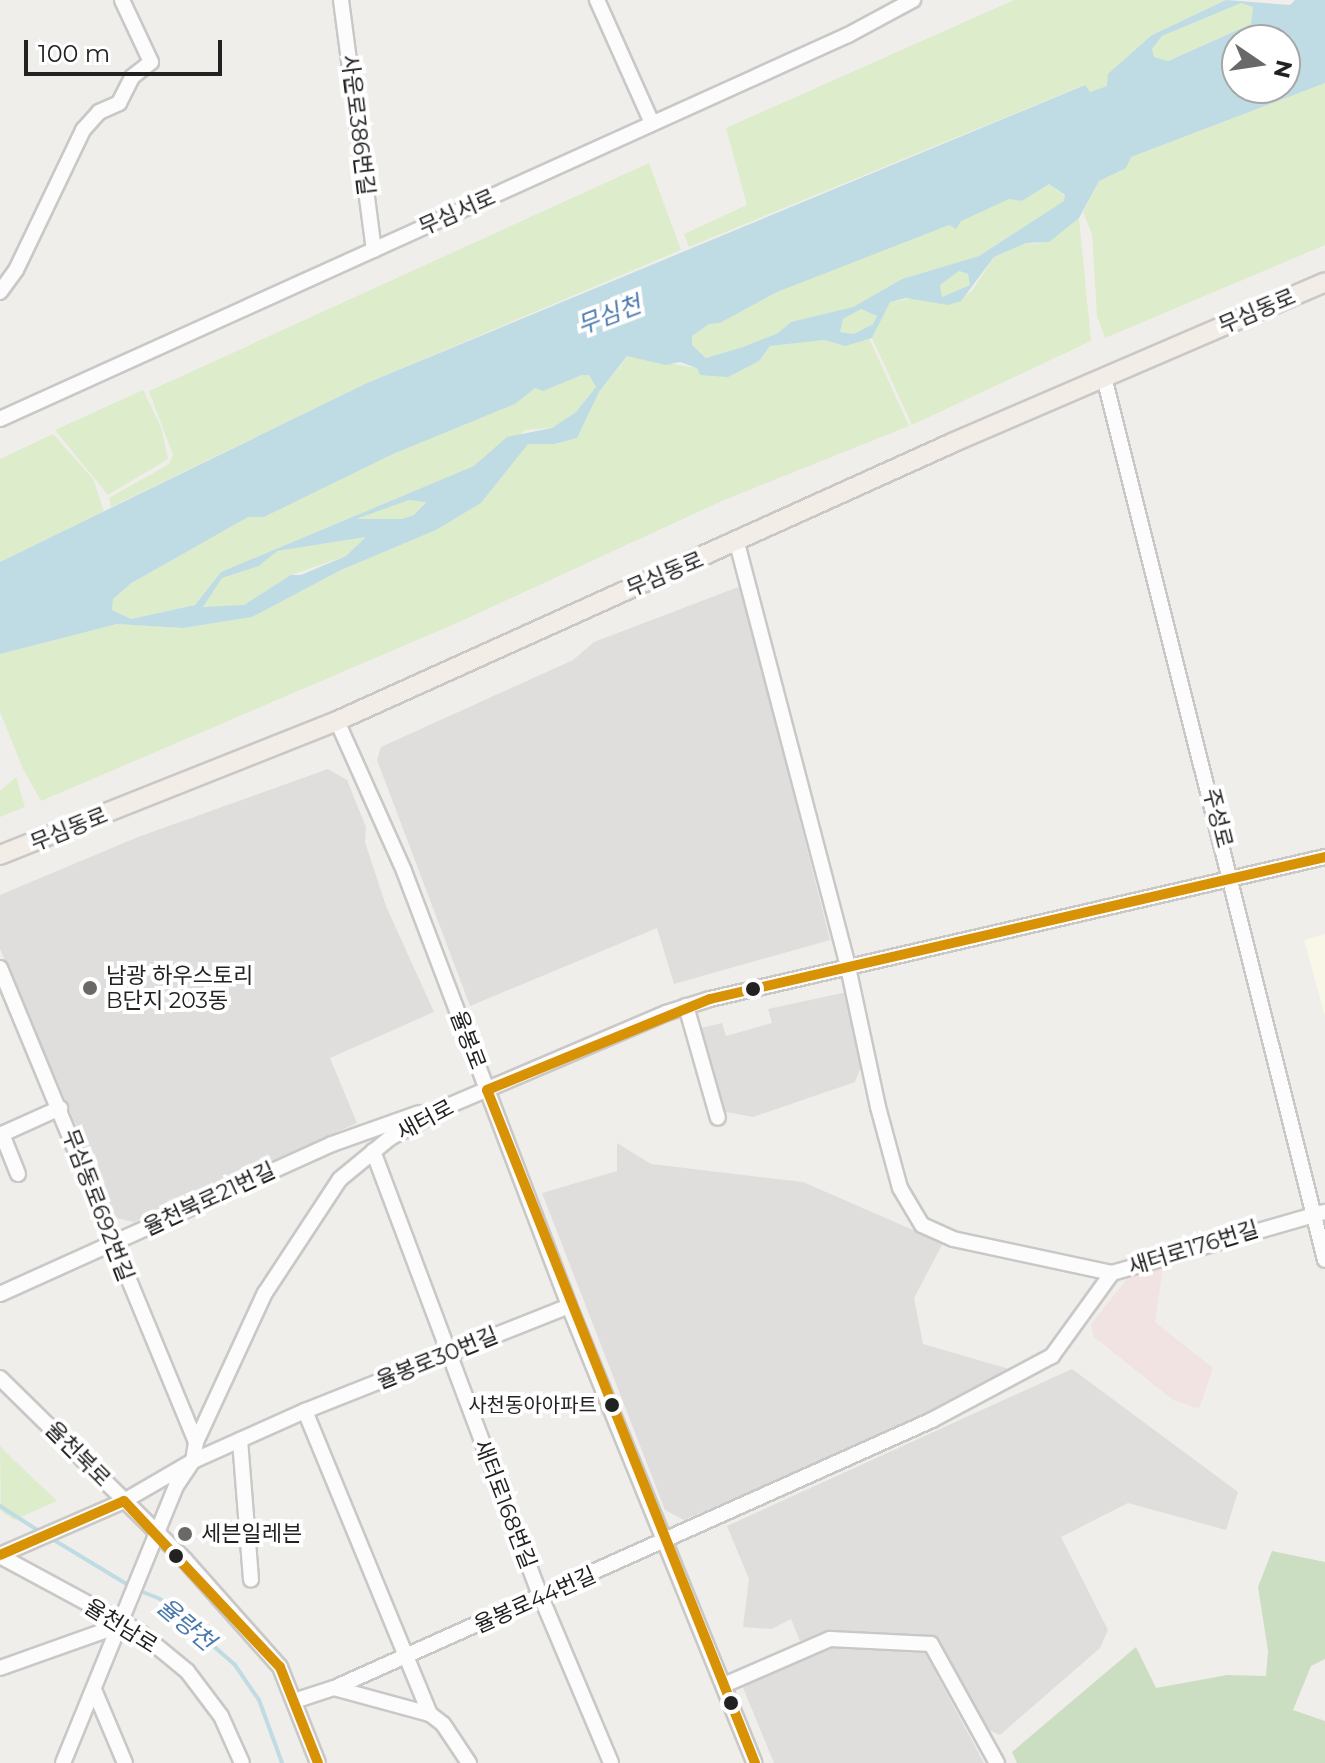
<!DOCTYPE html>
<meta charset="utf-8">
<style>
body{margin:0}
#map{position:relative;width:1325px;height:1763px;overflow:hidden;background:#f0eeeb;font-family:Montserrat,"Noto Sans KR",sans-serif}
div>[style]{position:absolute}
[style*='--x']{left:calc(var(--x)*1px);top:calc(var(--y)*1px);width:calc(var(--w)*1px);rotate:calc(var(--a)*1deg)}
.residential>*{inset:0;background:#dfdedc}
.commercial>*{inset:0;background:#f1e3e1}
.education>*{inset:0;background:#f8f7e8}
.grass>*{inset:0;background:#ddeccb}
.forest>*{inset:0;background:#cbdec1}
.water>*{inset:0;background:#bfdbe3}
.stream>*{height:4px;margin:-2px;padding:0 2px;transform-origin:2px;border-radius:2px;background:#bfdbe3}
.roads{filter:drop-shadow(2px 0 #c9c8c7) drop-shadow(-2px 0 #c9c8c7) drop-shadow(0 2px #c9c8c7) drop-shadow(0 -2px #c9c8c7)}
.minor>*{height:14px;margin:-7px;padding:0 7px;transform-origin:7px;border-radius:7px;background:#fdfcfc}
.major>*{height:18px;margin:-9px;padding:0 9px;transform-origin:9px;border-radius:9px;background:#f3ede7}
.bus-1>*{height:10px;margin:-5px;padding:0 5px;transform-origin:5px;border-radius:5px;background:#d79205}
.dots>*{width:22px;height:22px;translate:-50% -50%;box-sizing:border-box;border:4px solid #fff;border-radius:50%}
span{translate:-50% -50%;white-space:nowrap;text-align:center;line-height:1.15;-webkit-text-stroke:8px #fff;paint-order:stroke}
.bus-label{font-size:20px;color:#222}
.right{translate:-100% -50%;text-align:right}
.street-label{font-size:22px;color:#222}
.poi-label{font-size:22px;color:#222}
.left{translate:0 -50%;text-align:left}
.water-label{font-size:24px;color:#4a7aab;font-style:italic}
.north{position:absolute;left:1221px;top:24px;width:80px;height:80px;box-sizing:border-box;background:#fff;border:2px solid #a7a7a7;border-radius:50%;rotate:103deg;font-size:22px;font-weight:700;line-height:32px;text-align:center;color:#222}
.north::after{content:'';display:block;margin:auto;width:28px;height:36px;background:#6a6968;clip-path:polygon(50% 0,100% 100%,50% 72%,0 100%)}
.scale{position:absolute;left:24px;top:40px;width:198px;height:36px;box-sizing:border-box;border:4px solid #222;border-top:0;padding-left:10px;font-size:24px;line-height:28px;white-space:nowrap;color:#222;-webkit-text-stroke:6px #fff;paint-order:stroke}
</style>
<div id="map">
<div class="residential">
<div style="clip-path:polygon(741px 586px,830px 940px,674px 984px,657px 928px,470px 1006px,377px 760px,381px 747px,573px 660px,594px 642px)"></div>
<div style="clip-path:polygon(328px 769px,347px 780px,366px 827px,365px 842px,386px 906px,434px 1012px,330px 1058px,357px 1123px,134px 1222px,116px 1218px,0 949px,0 895px,138px 837px)"></div>
<div style="clip-path:polygon(847px 992px,862px 1064px,855px 1082px,753px 1117px,721px 1111px,701px 1028px,722px 1023px,726px 1036px,772px 1023px,768px 1009px)"></div>
<div style="clip-path:polygon(617px 1143px,651px 1164px,803px 1182px,943px 1243px,914px 1298px,923px 1344px,1016px 1371px,987px 1390px,684px 1520px,665px 1510px,542px 1193px,617px 1171px)"></div>
<div style="clip-path:polygon(1072px 1369px,1238px 1492px,1226px 1530px,1128px 1503px,1061px 1537px,1108px 1630px,1100px 1648px,1000px 1735px,985px 1728px,933px 1636px,835px 1631px,800px 1641px,791px 1619px,772px 1629px,743px 1627px,749px 1579px,727px 1526px)"></div>
<div style="clip-path:polygon(841px 1644px,894px 1645px,925px 1653px,984px 1763px,774px 1763px,742px 1685px)"></div>
</div>
<div class="commercial">
<div style="clip-path:polygon(1163px 1266px,1155px 1322px,1213px 1368px,1199px 1409px,1173px 1400px,1094px 1337px,1091px 1324px,1127px 1279px)"></div>
</div>
<div class="education">
<div style="clip-path:polygon(1325px 934px,1325px 1016px,1304px 940px)"></div>
</div>
<div class="grass">
<div style="clip-path:polygon(1014px 0,1226px 0,1152px 35px,1107px 86px,1090px 92px,1084px 85px,689px 247px,684px 234px,747px 205px,726px 128px)"></div>
<div style="clip-path:polygon(1241px 3px,1253px 7px,1251px 24px,1167px 61px,1154px 57px,1152px 49px,1162px 36px)"></div>
<div style="clip-path:polygon(1325px 83px,1325px 245px,1105px 338px,1097px 316px,1092px 234px,1083px 212px,1099px 181px,1131px 157px)"></div>
<div style="clip-path:polygon(649px 163px,681px 250px,367px 383px,111px 507px,109px 498px,169px 464px,173px 455px,149px 391px)"></div>
<div style="clip-path:polygon(1049px 184px,1065px 196px,1064px 201px,979px 256px,902px 279px,853px 307px,791px 322px,778px 333px,743px 347px,706px 358px,692px 345px,692px 336px,709px 324px,720px 323px,777px 292px,1009px 199px,1022px 201px)"></div>
<div style="clip-path:polygon(1074px 218px,1079px 218px,1091px 341px,912px 425px,872px 338px,889px 302px,923px 297px,948px 305px,972px 291px,994px 257px,1026px 243px,1038px 244px)"></div>
<div style="clip-path:polygon(958px 271px,968px 274px,970px 285px,942px 297px,940px 285px)"></div>
<div style="clip-path:polygon(861px 309px,877px 316px,873px 324px,854px 334px,840px 332px,843px 319px)"></div>
<div style="clip-path:polygon(868px 336px,909px 426px,724px 500px,457px 623px,41px 801px,23px 769px,0 712px,0 654px,117px 624px,183px 628px,252px 617px,341px 570px,436px 530px,481px 503px,528px 443px,555px 444px,577px 438px,599px 392px,628px 356px,690px 367px,759px 361px,770px 346px,824px 340px,845px 346px)"></div>
<div style="clip-path:polygon(582px 375px,589px 375px,596px 387px,576px 412px,552px 428px,526px 430px,474px 466px,221px 572px,195px 605px,131px 619px,112px 610px,113px 599px,127px 586px,248px 517px,264px 517px,393px 454px,515px 404px,535px 388px,543px 391px)"></div>
<div style="clip-path:polygon(143px 390px,161px 427px,168px 459px,108px 495px,55px 430px)"></div>
<div style="clip-path:polygon(53px 434px,93px 479px,104px 511px,0 562px,0 459px)"></div>
<div style="clip-path:polygon(409px 500px,426px 501px,414px 515px,402px 519px,355px 519px)"></div>
<div style="clip-path:polygon(367px 537px,346px 556px,291px 575px,244px 605px,222px 610px,203px 606px,222px 578px,259px 566px,276px 551px)"></div>
<div style="clip-path:polygon(16px 777px,25px 807px,0 817px,0 791px)"></div>
<div style="clip-path:polygon(0 1446px,15px 1461px,57px 1501px,14px 1520px,1px 1511px)"></div>
</div>
<div class="forest">
<div style="clip-path:polygon(1272px 1551px,1325px 1562px,1325px 1659px,1311px 1666px,1293px 1710px,1325px 1721px,1325px 1763px,1017px 1763px,1012px 1752px,1136px 1647px,1156px 1688px,1227px 1675px,1266px 1676px,1268px 1651px,1258px 1587px)"></div>
</div>
<div class="water">
<div style="clip-path:polygon(evenodd,1226px 0,1290px 5px,1295px 0,1325px 0,1325px 83px,1131px 157px,1126px 168px,1099px 181px,1079px 218px,1049px 242px,1026px 243px,994px 257px,961px 301px,948px 305px,906px 298px,890px 302px,872px 338px,845px 346px,824px 340px,770px 346px,759px 361px,728px 377px,700px 375px,697px 368px,680px 362px,666px 365px,627px 356px,599px 392px,577px 438px,555px 444px,528px 444px,481px 503px,436px 530px,341px 570px,252px 617px,183px 628px,117px 624px,0 654px,0 562px,367px 383px,1085px 85px,1090px 92px,1107px 86px,1108px 74px,1152px 35px,1226px 0,1241px 3px,1253px 7px,1251px 24px,1168px 61px,1154px 57px,1152px 49px,1162px 36px,1241px 3px,1226px 0,1237px 40px,1285px 40px,1285px 88px,1237px 88px,1237px 40px,1226px 0,1049px 184px,1065px 195px,1064px 201px,979px 256px,902px 279px,853px 307px,791px 322px,778px 333px,743px 347px,706px 358px,692px 345px,692px 336px,709px 324px,720px 323px,777px 292px,949px 225px,956px 229px,961px 221px,1009px 199px,1022px 201px,1049px 184px,1226px 0,959px 271px,968px 274px,970px 285px,942px 297px,940px 285px,959px 271px,1226px 0,861px 309px,877px 316px,873px 324px,854px 334px,840px 332px,843px 319px,861px 309px,1226px 0,582px 375px,589px 375px,596px 387px,576px 412px,552px 428px,507px 437px,474px 466px,221px 572px,195px 605px,131px 619px,112px 610px,113px 599px,130px 584px,248px 517px,264px 517px,393px 454px,515px 404px,535px 388px,543px 391px,582px 375px,1226px 0,409px 500px,426px 502px,414px 515px,402px 519px,356px 519px,409px 500px,1226px 0,366px 537px,346px 556px,301px 575px,291px 575px,244px 605px,203px 607px,222px 578px,259px 566px,277px 551px,366px 537px)"></div>
</div>
<div class="stream">
<div style="--x:0;--y:1506;--w:50;--a:32.7"></div>
<div style="--x:49;--y:1537;--w:95;--a:31.2"></div>
<div style="--x:138;--y:1590;--w:24;--a:22"></div>
<div style="--x:160;--y:1599;--w:100;--a:41.3"></div>
<div style="--x:235;--y:1665;--w:42;--a:55.6"></div>
<div style="--x:259;--y:1700;--w:67;--a:69.9"></div>
</div>
<div class="roads">
<div class="minor">
<div style="--x:341;--y:0;--w:252;--a:82.5"></div>
<div style="--x:597;--y:0;--w:135;--a:65.9"></div>
<div style="--x:0;--y:292;--w:27;--a:-54"></div>
<div style="--x:16;--y:270;--w:155;--a:-64.4"></div>
<div style="--x:83;--y:130;--w:24;--a:-48"></div>
<div style="--x:99;--y:112;--w:22;--a:-24"></div>
<div style="--x:119;--y:103;--w:29;--a:-63"></div>
<div style="--x:132;--y:77;--w:24;--a:-38"></div>
<div style="--x:151;--y:62;--w:68;--a:-115.1"></div>
<div style="--x:1104;--y:377;--w:910;--a:75.95"></div>
<div style="--x:0;--y:419;--w:931;--a:-24.36"></div>
<div style="--x:848;--y:35;--w:74;--a:-28.3"></div>
<div style="--x:737;--y:543;--w:438;--a:75.3"></div>
<div style="--x:848;--y:967;--w:143;--a:77.9"></div>
<div style="--x:878;--y:1107;--w:84;--a:74.8"></div>
<div style="--x:900;--y:1188;--w:43;--a:59.3"></div>
<div style="--x:922;--y:1225;--w:34;--a:24"></div>
<div style="--x:953;--y:1239;--w:163;--a:12.1"></div>
<div style="--x:1112;--y:1273;--w:222;--a:-16"></div>
<div style="--x:337;--y:721;--w:164;--a:65.9"></div>
<div style="--x:404;--y:871;--w:465;--a:69.2"></div>
<div style="--x:569;--y:1306;--w:493;--a:67.9"></div>
<div style="--x:0;--y:968;--w:513;--a:67.53"></div>
<div style="--x:686;--y:1006;--w:116;--a:74.1"></div>
<div style="--x:2;--y:1134;--w:43;--a:68.2"></div>
<div style="--x:0;--y:1135;--w:66;--a:-24.2"></div>
<div style="--x:373;--y:1151;--w:477;--a:69.4"></div>
<div style="--x:541;--y:1597;--w:180;--a:67.1"></div>
<div style="--x:0;--y:1294;--w:364;--a:-24.3"></div>
<div style="--x:332;--y:1144;--w:92;--a:-19.6"></div>
<div style="--x:0;--y:1378;--w:260;--a:44.5"></div>
<div style="--x:185;--y:1560;--w:143;--a:48.4"></div>
<div style="--x:280;--y:1667;--w:103;--a:68.4"></div>
<div style="--x:305;--y:1411;--w:328;--a:67.6"></div>
<div style="--x:430;--y:1714;--w:16;--a:38"></div>
<div style="--x:443;--y:1724;--w:47;--a:56.3"></div>
<div style="--x:240;--y:1440;--w:140;--a:85.5"></div>
<div style="--x:0;--y:1555;--w:135;--a:-23.5"></div>
<div style="--x:124;--y:1501;--w:80;--a:-30.1"></div>
<div style="--x:193;--y:1461;--w:123;--a:-24.1"></div>
<div style="--x:305;--y:1411;--w:284;--a:-21.7"></div>
<div style="--x:0;--y:1556;--w:156;--a:28.4"></div>
<div style="--x:137;--y:1630;--w:65;--a:39.4"></div>
<div style="--x:187;--y:1671;--w:56;--a:52.9"></div>
<div style="--x:221;--y:1716;--w:51;--a:65.9"></div>
<div style="--x:0;--y:1668;--w:128;--a:-19.6"></div>
<div style="--x:724;--y:1685;--w:116;--a:-23.5"></div>
<div style="--x:830;--y:1639;--w:101;--a:2.8"></div>
<div style="--x:931;--y:1644;--w:136;--a:61"></div>
<div style="--x:334;--y:1688;--w:99;--a:15.2"></div>
<div style="--x:95;--y:1692;--w:77;--a:67.1"></div>
<div style="--x:297;--y:1700;--w:39;--a:-18"></div>
<div style="--x:334;--y:1688;--w:655;--a:-24.14"></div>
<div style="--x:932;--y:1420;--w:136;--a:-28.1"></div>
<div style="--x:1052;--y:1356;--w:102;--a:-54.1"></div>
<div style="--x:63;--y:1763;--w:299;--a:-67.8"></div>
<div style="--x:176;--y:1486;--w:30;--a:-56"></div>
<div style="--x:193;--y:1461;--w:19;--a:-81"></div>
<div style="--x:196;--y:1442;--w:164;--a:-65.2"></div>
<div style="--x:265;--y:1293;--w:136;--a:-56.7"></div>
<div style="--x:340;--y:1179;--w:65;--a:-39.4"></div>
<div style="--x:390;--y:1138;--w:66;--a:-28.9"></div>
<div style="--x:448;--y:1106;--w:237;--a:-23.1"></div>
<div style="--x:666;--y:1013;--w:46;--a:-17.7"></div>
<div style="--x:710;--y:999;--w:631;--a:-13"></div>
</div>
<div class="major">
<div style="--x:0;--y:855;--w:363;--a:-21.7"></div>
<div style="--x:337;--y:721;--w:675;--a:-24.32"></div>
<div style="--x:952;--y:443;--w:406;--a:-23.3"></div>
</div>
</div>
<div class="bus-1">
<div style="--x:0;--y:1555;--w:135;--a:-23.5"></div>
<div style="--x:124;--y:1501;--w:228;--a:46.8"></div>
<div style="--x:280;--y:1667;--w:103;--a:68.4"></div>
<div style="--x:755;--y:1763;--w:724;--a:-111.71"></div>
<div style="--x:487;--y:1090;--w:241;--a:-22.2"></div>
<div style="--x:710;--y:999;--w:631;--a:-13"></div>
</div>
<div class="dots">
<div style="left:90px;top:988px;background:#6a6968"></div>
<div style="left:753px;top:989px;background:#222"></div>
<div style="left:612px;top:1405px;background:#222"></div>
<div style="left:185px;top:1534px;background:#6a6968"></div>
<div style="left:176px;top:1556px;background:#222"></div>
<div style="left:731px;top:1703px;background:#222"></div>
</div>
<div class="bus-label">
<span class="right" style="left:597px;top:1405px">사천동아아파트</span>
</div>
<div class="street-label">
<span style="left:358px;top:125px;rotate:83deg">사운로386번길</span>
<span style="left:457px;top:212px;rotate:-24deg">무심서로</span>
<span style="left:1257px;top:311px;rotate:-23deg">무심동로</span>
<span style="left:665px;top:574px;rotate:-23deg">무심동로</span>
<span style="left:1218px;top:818px;rotate:76deg">주성로</span>
<span style="left:69px;top:829px;rotate:-22deg">무심동로</span>
<span style="left:468px;top:1040px;rotate:69deg">율봉로</span>
<span style="left:425px;top:1120px;rotate:-28deg">새터로</span>
<span style="left:209px;top:1199px;rotate:-25deg">율천북로21번길</span>
<span style="left:98px;top:1205px;rotate:69deg">무심동로692번길</span>
<span style="left:1193px;top:1248px;rotate:-17deg">새터로176번길</span>
<span style="left:437px;top:1358px;rotate:-22deg">율봉로30번길</span>
<span style="left:78px;top:1454px;rotate:45deg">율천북로</span>
<span style="left:505px;top:1504px;rotate:69deg">새터로168번길</span>
<span style="left:535px;top:1600px;rotate:-24deg">율봉로44번길</span>
<span style="left:121px;top:1626px;rotate:32deg">율천남로</span>
</div>
<div class="poi-label">
<span class="left" style="left:106px;top:988px">남광 하우스토리<br>B단지 203동</span>
<span class="left" style="left:201px;top:1534px">세븐일레븐</span>
</div>
<div class="water-label">
<span style="left:609px;top:315px;rotate:-21deg">무심천</span>
<span style="left:186px;top:1624px;rotate:40deg">율량천</span>
</div>
<div class="north">N</div>
<div class="scale">100 m</div>
</div>
